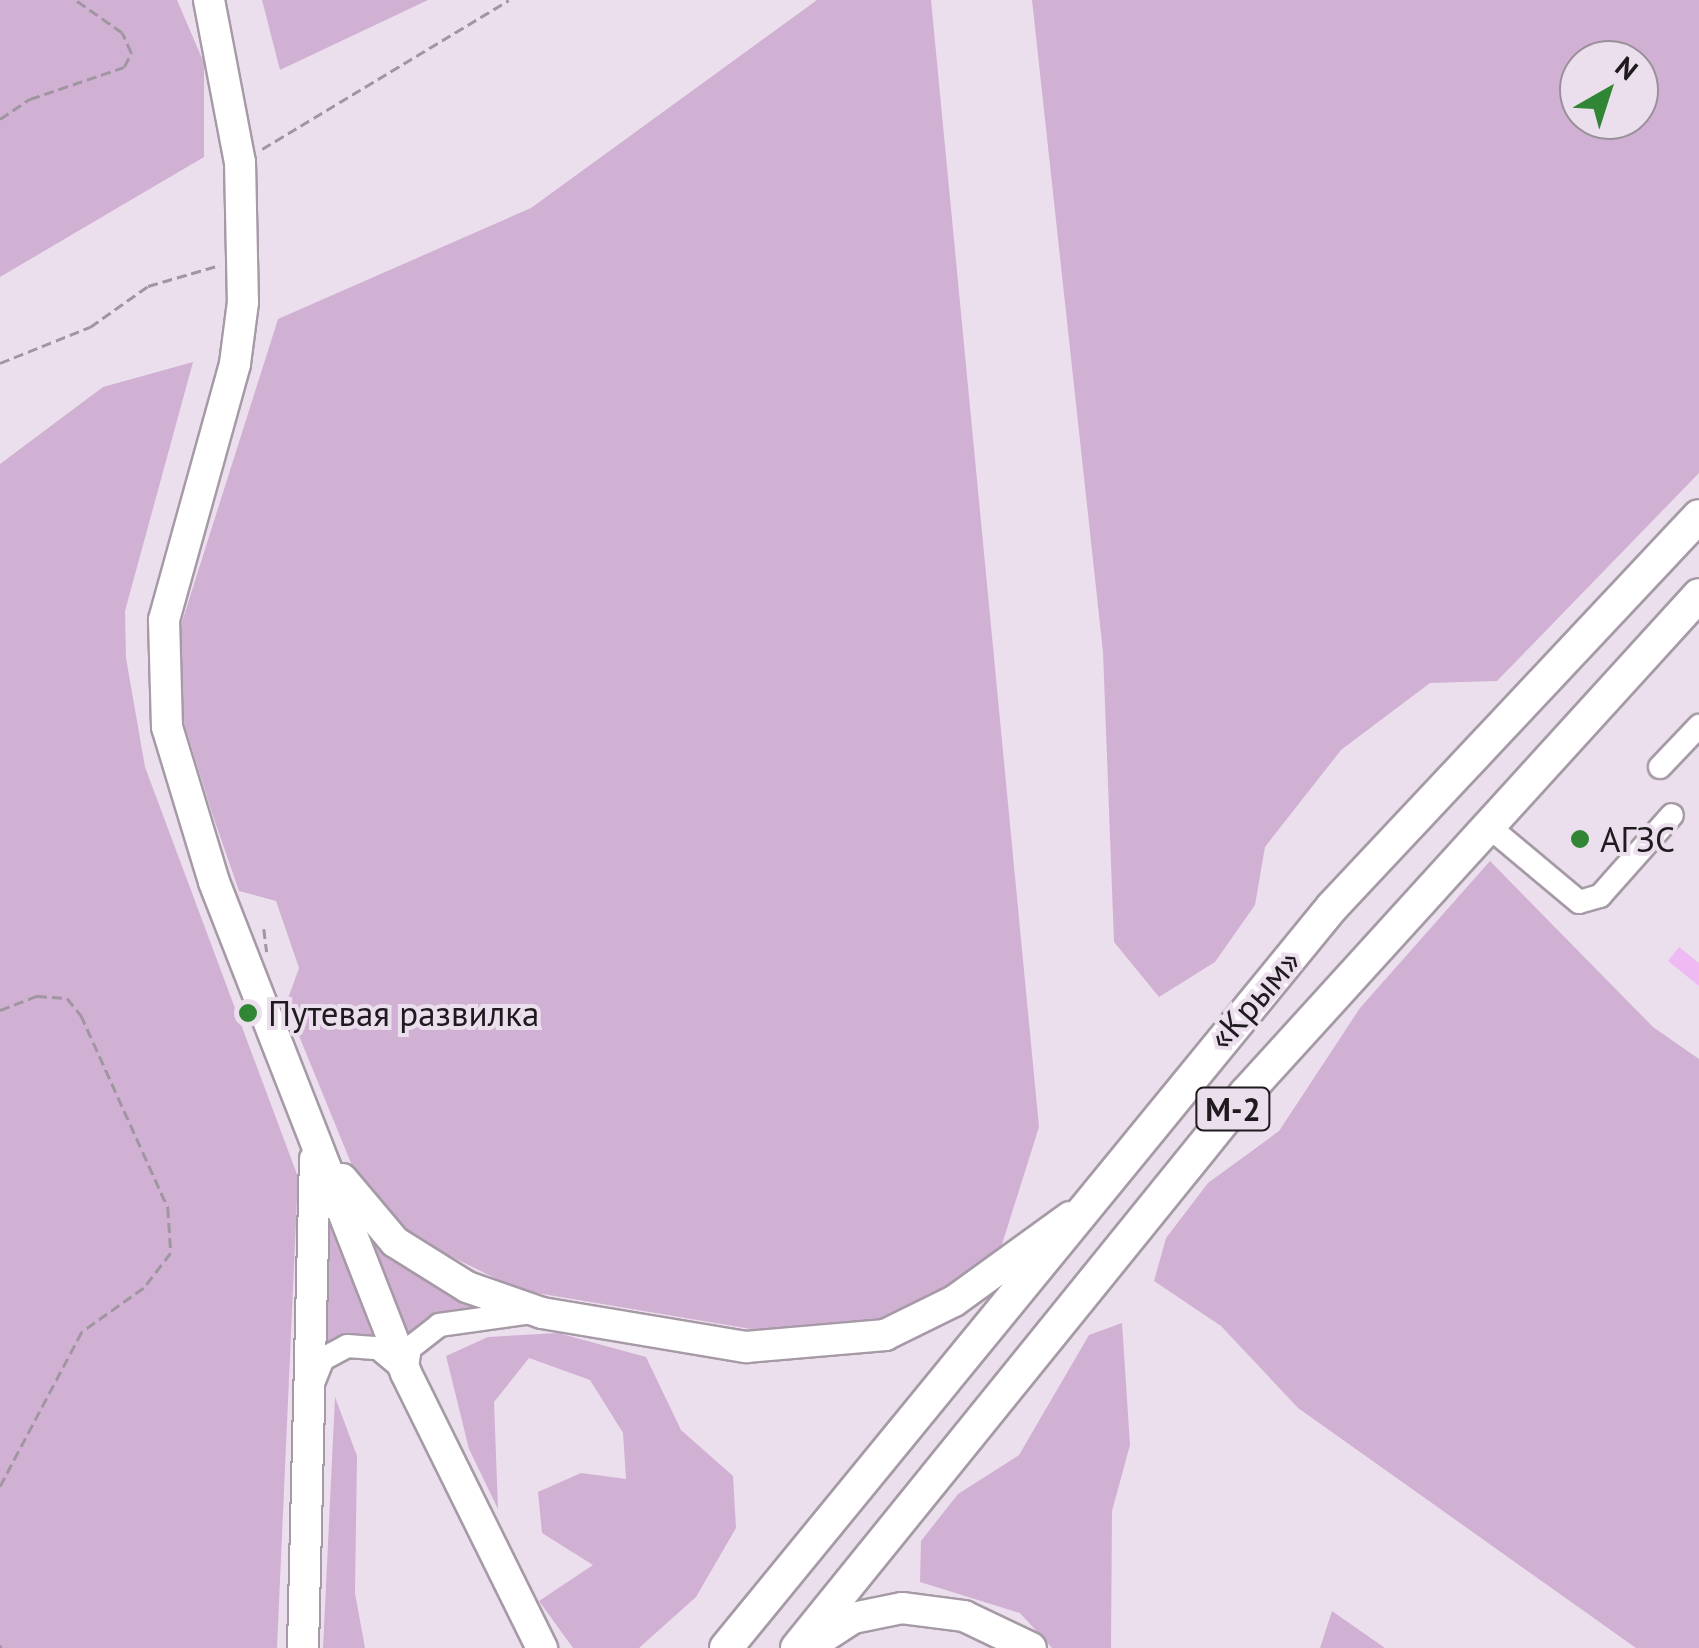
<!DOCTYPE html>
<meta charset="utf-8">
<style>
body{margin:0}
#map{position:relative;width:1699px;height:1648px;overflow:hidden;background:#ecdfed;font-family:"PT Sans",sans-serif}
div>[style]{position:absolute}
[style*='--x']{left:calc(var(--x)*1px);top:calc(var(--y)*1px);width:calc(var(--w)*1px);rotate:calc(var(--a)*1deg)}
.green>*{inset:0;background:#d1b1d3}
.building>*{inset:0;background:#efb9f3}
.path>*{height:2.5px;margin-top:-1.25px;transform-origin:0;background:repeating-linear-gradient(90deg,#a096a1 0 10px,transparent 0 15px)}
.roads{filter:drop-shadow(2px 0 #a69aa7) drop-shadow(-2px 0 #a69aa7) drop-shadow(0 2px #a69aa7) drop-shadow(0 -2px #a69aa7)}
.minor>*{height:22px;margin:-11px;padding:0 11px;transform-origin:11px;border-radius:11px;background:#fff}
.major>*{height:30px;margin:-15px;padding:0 15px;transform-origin:15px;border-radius:15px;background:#fff}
.highway>*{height:32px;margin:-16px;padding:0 16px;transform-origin:16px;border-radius:16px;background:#fff}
.dots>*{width:28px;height:28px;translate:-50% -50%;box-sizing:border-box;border:5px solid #ecdfed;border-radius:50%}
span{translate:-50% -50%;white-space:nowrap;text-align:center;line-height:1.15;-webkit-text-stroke:8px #ecdfed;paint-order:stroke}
.shield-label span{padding:2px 8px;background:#ecdfed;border:2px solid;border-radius:8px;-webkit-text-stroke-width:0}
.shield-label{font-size:32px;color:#1e1a1e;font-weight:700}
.poi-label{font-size:35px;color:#1e1a1e}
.left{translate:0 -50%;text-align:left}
.street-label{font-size:35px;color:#1e1a1e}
.north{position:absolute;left:1559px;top:40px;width:100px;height:100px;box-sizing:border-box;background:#ecdfed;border:2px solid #9a909a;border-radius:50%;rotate:39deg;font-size:28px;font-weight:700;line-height:40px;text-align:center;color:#1e1a1e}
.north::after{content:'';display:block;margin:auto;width:35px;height:45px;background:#308635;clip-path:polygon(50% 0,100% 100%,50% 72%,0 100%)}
</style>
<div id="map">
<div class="green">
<div style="clip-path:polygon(0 0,177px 0,204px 63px,204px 157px,0 277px)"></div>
<div style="clip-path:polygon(262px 0,428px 0,280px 70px)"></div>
<div style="clip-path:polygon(817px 0,931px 0,1039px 1127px,998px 1257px,884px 1321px,780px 1334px,519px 1290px,412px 1237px,362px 1190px,286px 1004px,299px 968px,276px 901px,239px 891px,212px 813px,180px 710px,181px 625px,278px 319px,531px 208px)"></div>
<div style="clip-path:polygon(evenodd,1032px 0,1699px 0,1699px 473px,1497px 681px,1430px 683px,1341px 750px,1265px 847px,1255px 905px,1215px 962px,1159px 997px,1114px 942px,1103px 652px,1032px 0,1579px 60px,1639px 60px,1639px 120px,1579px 120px,1579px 60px)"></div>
<div style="clip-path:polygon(193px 362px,125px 611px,126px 658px,145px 767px,298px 1177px,277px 1648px,0 1648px,0 464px,103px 387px)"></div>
<div style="clip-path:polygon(1490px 861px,1653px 1027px,1699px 1059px,1699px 1648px,1636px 1648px,1298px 1408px,1221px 1326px,1154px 1281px,1166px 1238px,1208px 1183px,1279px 1131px,1360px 1008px)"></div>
<div style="clip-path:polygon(329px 1208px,379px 1340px,324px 1350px)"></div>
<div style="clip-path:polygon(362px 1222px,491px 1306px,451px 1313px,406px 1339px)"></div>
<div style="clip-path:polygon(1122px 1323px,1130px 1445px,1112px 1511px,1111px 1648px,1052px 1648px,1020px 1613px,920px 1582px,921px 1541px,958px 1494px,1019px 1455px,1089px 1335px)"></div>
<div style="clip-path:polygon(558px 1333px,646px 1357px,681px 1430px,733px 1476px,736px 1528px,696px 1597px,639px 1648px,573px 1648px,539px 1601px,593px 1565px,542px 1533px,538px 1492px,581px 1473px,626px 1479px,623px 1433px,590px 1380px,529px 1358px,494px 1402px,498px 1509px,469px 1449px,446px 1356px,488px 1337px)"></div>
<div style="clip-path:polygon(335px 1397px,357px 1456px,355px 1593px,365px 1648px,323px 1648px)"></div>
<div style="clip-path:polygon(1332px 1611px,1385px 1648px,1320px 1648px)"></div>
</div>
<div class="building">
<div style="clip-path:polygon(1679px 947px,1699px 963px,1699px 986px,1668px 961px)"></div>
</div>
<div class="path">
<div style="--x:0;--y:119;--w:36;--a:-34"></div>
<div style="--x:30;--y:99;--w:99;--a:-18.8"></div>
<div style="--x:124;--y:67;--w:16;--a:-63"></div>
<div style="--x:131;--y:53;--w:22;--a:-114"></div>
<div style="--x:122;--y:33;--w:57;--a:-144.9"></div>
<div style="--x:262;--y:149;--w:288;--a:-31.1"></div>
<div style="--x:0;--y:363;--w:97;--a:-21.8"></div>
<div style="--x:90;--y:327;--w:71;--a:-35.3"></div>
<div style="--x:148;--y:286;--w:75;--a:-16.3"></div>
<div style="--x:264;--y:929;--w:23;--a:83"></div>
<div style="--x:0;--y:1010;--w:40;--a:-21"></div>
<div style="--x:37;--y:996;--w:30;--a:4"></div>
<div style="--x:67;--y:998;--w:22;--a:51"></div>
<div style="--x:81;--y:1015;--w:212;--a:65.7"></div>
<div style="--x:168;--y:1208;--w:45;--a:86.2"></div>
<div style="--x:171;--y:1253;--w:44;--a:127.6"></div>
<div style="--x:144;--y:1288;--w:76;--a:144.6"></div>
<div style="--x:82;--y:1332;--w:175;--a:117.9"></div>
<div style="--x:0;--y:1645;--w:3;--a:72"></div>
</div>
<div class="roads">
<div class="minor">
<div style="--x:1660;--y:767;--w:57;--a:-46.4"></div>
<div style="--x:1487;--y:825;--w:120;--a:39.9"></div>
<div style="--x:1579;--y:902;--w:22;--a:-16"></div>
<div style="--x:1600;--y:896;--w:108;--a:-48.4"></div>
<div style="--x:406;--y:1373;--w:25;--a:-81"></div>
<div style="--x:410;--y:1348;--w:37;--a:-38"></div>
<div style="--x:439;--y:1325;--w:88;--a:-7.9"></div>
<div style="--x:314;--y:1381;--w:24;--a:-68"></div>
<div style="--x:323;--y:1359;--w:27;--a:-28"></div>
<div style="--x:347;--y:1346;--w:31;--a:4"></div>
<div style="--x:378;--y:1348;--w:34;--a:40"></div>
</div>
<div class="major">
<div style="--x:209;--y:0;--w:165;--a:79.2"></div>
<div style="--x:240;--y:162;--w:140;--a:88.8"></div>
<div style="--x:243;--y:302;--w:63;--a:97.4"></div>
<div style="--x:235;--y:364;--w:266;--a:105.5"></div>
<div style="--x:164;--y:620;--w:107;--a:88.4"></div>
<div style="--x:167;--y:727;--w:162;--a:73.1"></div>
<div style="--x:214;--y:882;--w:527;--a:68.64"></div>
<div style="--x:406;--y:1373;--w:307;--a:63.7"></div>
<div style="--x:342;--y:1179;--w:82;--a:49.9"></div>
<div style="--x:395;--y:1242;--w:85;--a:32"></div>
<div style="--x:467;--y:1287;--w:79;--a:19.1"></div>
<div style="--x:542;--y:1313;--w:207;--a:9.5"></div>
<div style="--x:746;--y:1347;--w:140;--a:-4.9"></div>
<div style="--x:885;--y:1335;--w:77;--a:-26.2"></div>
<div style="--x:954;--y:1301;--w:143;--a:-35.9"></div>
<div style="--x:303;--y:1648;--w:489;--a:-88.6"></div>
<div style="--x:807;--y:1648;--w:55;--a:-33.1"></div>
<div style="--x:853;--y:1618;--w:50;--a:-11.5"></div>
<div style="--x:902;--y:1608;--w:63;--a:7.4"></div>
<div style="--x:964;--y:1616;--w:74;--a:25.5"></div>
</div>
<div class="highway">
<div style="--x:726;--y:1648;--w:957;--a:-50.72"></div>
<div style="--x:1332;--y:907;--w:536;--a:-46.81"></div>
<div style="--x:797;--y:1648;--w:714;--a:-51.03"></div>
<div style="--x:1246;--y:1093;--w:673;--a:-47.71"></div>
</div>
</div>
<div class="dots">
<div style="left:1580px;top:839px;background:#308635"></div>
<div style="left:248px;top:1013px;background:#308635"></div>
</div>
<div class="shield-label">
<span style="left:1233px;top:1109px">М-2</span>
</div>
<div class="poi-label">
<span class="left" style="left:1600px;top:839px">АГЗС</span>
<span class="left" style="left:268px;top:1013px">Путевая развилка</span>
</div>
<div class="street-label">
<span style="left:1254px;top:999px;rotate:-49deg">«Крым»</span>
</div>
<div class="north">N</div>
</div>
